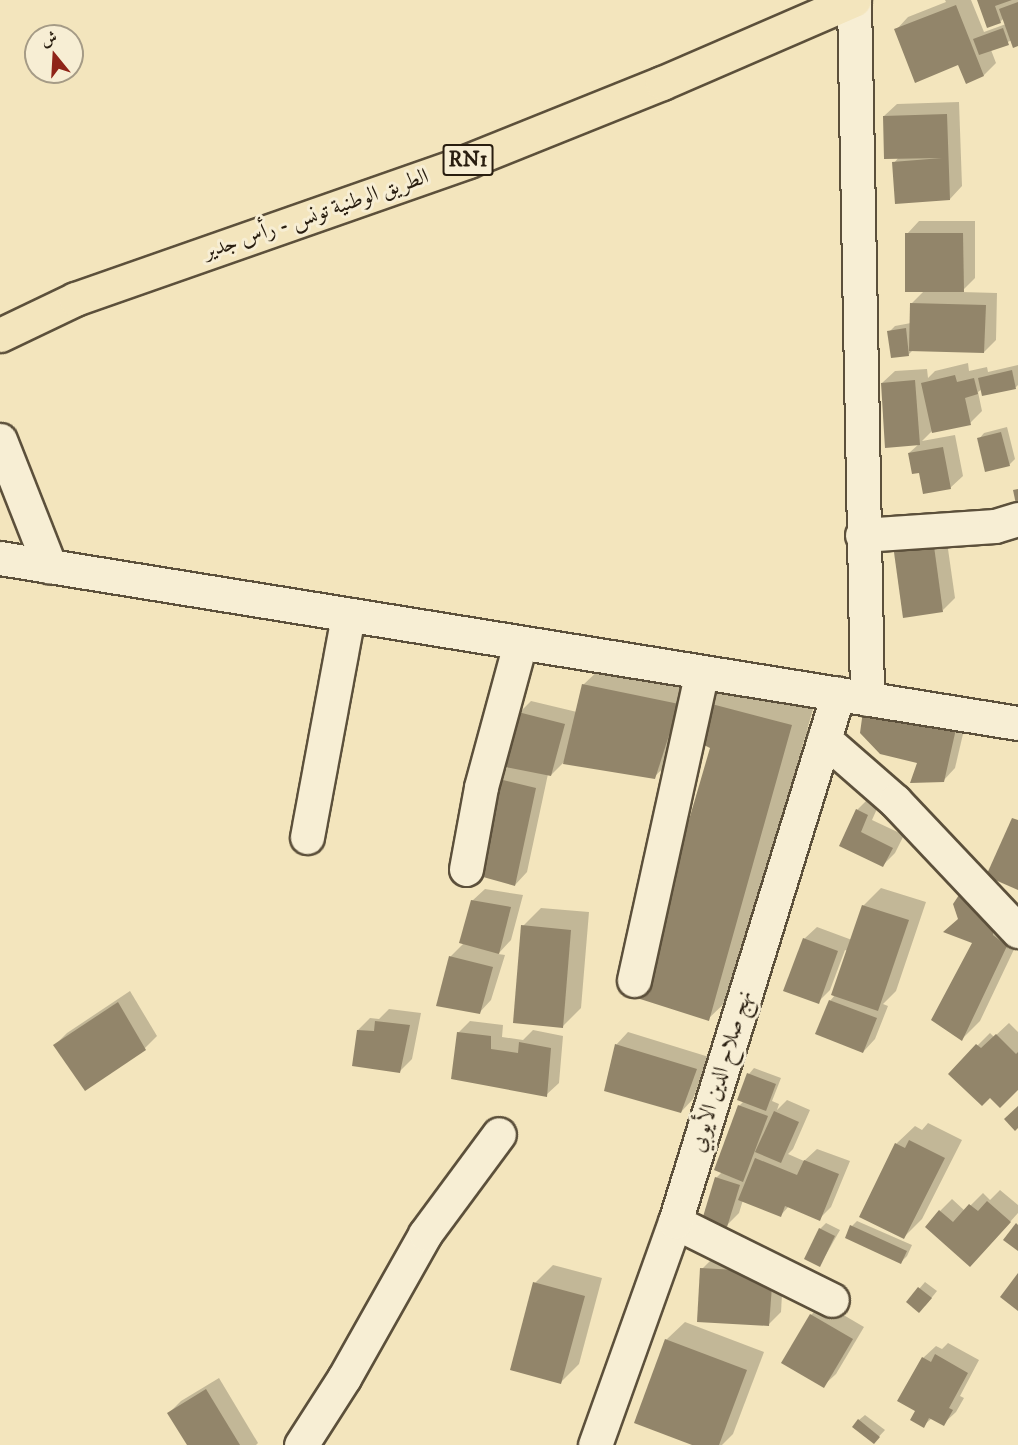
<!DOCTYPE html>
<meta charset="utf-8">
<style>
body{margin:0}
#map{position:relative;width:1018px;height:1445px;overflow:hidden;background:#f3e5bd;font-family:"IM FELL DW Pica",Amiri,serif}
div>[style]{position:absolute}
[style*='--x']{left:calc(var(--x)*1px);top:calc(var(--y)*1px);width:calc(var(--w)*1px);rotate:calc(var(--a)*1deg)}
.shadow>*{inset:0;background:#0003}
.building>*{inset:0;background:#92856a}
.roads{filter:drop-shadow(2px 0 #5c503b) drop-shadow(-2px 0 #5c503b) drop-shadow(0 2px #5c503b) drop-shadow(0 -2px #5c503b)}
.minor>*{height:33px;margin:-16.5px;padding:0 16.5px;transform-origin:16.5px;border-radius:16.5px;background:#f7eed4}
.tertiary>*{height:33px;margin:-16.5px;padding:0 16.5px;transform-origin:16.5px;border-radius:16.5px;background:#f7eed4}
.primary>*{height:33px;margin:-16.5px;padding:0 16.5px;transform-origin:16.5px;border-radius:16.5px;background:#f3e5bd}
span{translate:-50% -50%;white-space:nowrap;text-align:center;line-height:1.15;-webkit-text-stroke:6px #f7eed4;paint-order:stroke}
.shield-label span{padding:2px 4px;background:#f7eed4;border:2px solid;border-radius:4px;-webkit-text-stroke-width:0}
.shield-label{font-size:21px;color:#291e10;font-weight:700}
.street-label{font-size:22px;color:#291e10}
.north{position:absolute;left:24px;top:24px;width:60px;height:60px;box-sizing:border-box;background:#f7eed4;border:2px solid #a59b86;border-radius:50%;rotate:342deg;font-size:16px;font-weight:700;line-height:24px;text-align:center;color:#291e10}
.north::after{content:'';display:block;margin:auto;width:21px;height:27px;background:#8f2418;clip-path:polygon(50% 0,100% 100%,50% 72%,0 100%)}
</style>
<div id="map">
<div class="shadow">
<div style="clip-path:polygon(945px 0,971px 0,984px 32px,1006px 24px,1004px 18px,1000px 22px,979px 0,1018px 0,1018px 45px,1012px 40px,991px 50px,996px 63px,984px 75px,967px 82px,959px 63px,896px 30px,908px 17px,946px 2px)"></div>
<div style="clip-path:polygon(959px 102px,962px 186px,950px 199px,894px 163px,899px 157px,884px 116px,897px 104px)"></div>
<div style="clip-path:polygon(919px 221px,975px 221px,975px 278px,961px 292px,997px 293px,996px 340px,984px 352px,913px 350px,909px 354px,892px 356px,889px 332px,895px 326px,911px 323px,912px 303px,925px 290px,907px 234px)"></div>
<div style="clip-path:polygon(968px 363px,969px 371px,987px 367px,988px 372px,1018px 365px,1018px 385px,1016px 387px,982px 389px,978px 392px,982px 411px,970px 423px,933px 430px,922px 441px,955px 435px,963px 476px,950px 488px,920px 471px,909px 453px,919px 444px,882px 383px,895px 371px,927px 369px,928px 378px,935px 371px)"></div>
<div style="clip-path:polygon(1007px 427px,1015px 459px,1009px 465px,979px 439px,984px 433px)"></div>
<div style="clip-path:polygon(945px 528px,955px 598px,943px 610px,906px 533px)"></div>
<div style="clip-path:polygon(602px 667px,696px 686px,673px 759px,654px 777px,564px 762px,551px 775px,548px 774px,527px 872px,515px 885px,497px 779px,509px 766px,519px 713px,531px 701px,577px 712px,583px 685px)"></div>
<div style="clip-path:polygon(729px 679px,815px 702px,732px 996px,708px 1019px,712px 747px,706px 703px)"></div>
<div style="clip-path:polygon(967px 717px,955px 768px,943px 781px,919px 762px)"></div>
<div style="clip-path:polygon(869px 798px,880px 802px,872px 820px,904px 835px,895px 853px,883px 865px,841px 845px,857px 810px)"></div>
<div style="clip-path:polygon(978px 878px,1011px 896px,1011px 917px,1018px 941px,980px 1021px,962px 1039px,974px 943px,959px 918px,960px 896px)"></div>
<div style="clip-path:polygon(881px 888px,926px 902px,896px 991px,883px 1004px,888px 1006px,875px 1039px,863px 1052px,830px 1001px,835px 995px,848px 951px,845px 950px,830px 990px,818px 1002px,804px 939px,817px 927px,852px 940px,863px 906px)"></div>
<div style="clip-path:polygon(485px 889px,523px 895px,511px 940px,498px 954px,505px 955px,491px 1000px,479px 1013px,450px 957px,464px 943px,472px 901px)"></div>
<div style="clip-path:polygon(541px 908px,589px 912px,581px 1008px,563px 1026px,523px 926px)"></div>
<div style="clip-path:polygon(130px 991px,157px 1036px,145px 1048px,55px 1045px,67px 1033px)"></div>
<div style="clip-path:polygon(389px 1009px,421px 1013px,412px 1059px,400px 1071px,358px 1030px,370px 1018px,379px 1019px)"></div>
<div style="clip-path:polygon(470px 1021px,503px 1025px,502px 1037px,523px 1040px,533px 1030px,563px 1036px,559px 1083px,546px 1095px,458px 1033px)"></div>
<div style="clip-path:polygon(1009px 1023px,1018px 1032px,1018px 1088px,990px 1096px,950px 1073px,990px 1033px,994px 1037px)"></div>
<div style="clip-path:polygon(628px 1032px,709px 1057px,693px 1099px,681px 1112px,616px 1045px)"></div>
<div style="clip-path:polygon(754px 1068px,781px 1078px,772px 1101px,779px 1104px,777px 1110px,787px 1100px,810px 1110px,793px 1149px,788px 1154px,804px 1161px,817px 1149px,850px 1161px,831px 1207px,819px 1219px,789px 1206px,781px 1215px,743px 1200px,739px 1213px,727px 1225px,716px 1178px,722px 1172px,739px 1106px,744px 1101px,749px 1074px)"></div>
<div style="clip-path:polygon(928px 1123px,962px 1140px,922px 1219px,904px 1237px,896px 1144px,915px 1126px,922px 1130px)"></div>
<div style="clip-path:polygon(1000px 1190px,1018px 1205px,1018px 1213px,982px 1253px,940px 1211px,952px 1199px,965px 1211px,983px 1193px,990px 1200px)"></div>
<div style="clip-path:polygon(857px 1221px,912px 1245px,907px 1256px,901px 1262px,852px 1226px)"></div>
<div style="clip-path:polygon(826px 1223px,840px 1230px,820px 1265px,820px 1229px)"></div>
<div style="clip-path:polygon(714px 1257px,784px 1260px,781px 1312px,769px 1324px,702px 1269px)"></div>
<div style="clip-path:polygon(553px 1265px,602px 1278px,579px 1364px,561px 1382px,535px 1283px)"></div>
<div style="clip-path:polygon(925px 1282px,937px 1291px,925px 1306px,908px 1302px)"></div>
<div style="clip-path:polygon(823px 1303px,864px 1327px,836px 1374px,823px 1386px,811px 1315px)"></div>
<div style="clip-path:polygon(685px 1322px,764px 1352px,733px 1434px,722px 1445px,696px 1445px,666px 1340px)"></div>
<div style="clip-path:polygon(948px 1343px,979px 1360px,960px 1396px,964px 1398px,956px 1412px,943px 1424px,932px 1418px,923px 1426px,917px 1410px,923px 1358px,936px 1346px,942px 1349px)"></div>
<div style="clip-path:polygon(219px 1378px,258px 1443px,256px 1445px,189px 1445px,169px 1413px,181px 1401px)"></div>
<div style="clip-path:polygon(865px 1415px,885px 1430px,874px 1442px,859px 1420px)"></div>
</div>
<div class="building">
<div style="clip-path:polygon(977px 0,1012px 0,995px 6px,1001px 23px,987px 28px)"></div>
<div style="clip-path:polygon(1018px 2px,1018px 46px,1013px 48px,999px 9px)"></div>
<div style="clip-path:polygon(956px 5px,984px 76px,966px 84px,958px 65px,915px 83px,894px 29px)"></div>
<div style="clip-path:polygon(1003px 28px,1009px 45px,979px 55px,973px 39px)"></div>
<div style="clip-path:polygon(947px 114px,950px 200px,895px 204px,892px 162px,942px 158px,884px 159px,883px 116px)"></div>
<div style="clip-path:polygon(905px 233px,963px 233px,964px 292px,905px 292px)"></div>
<div style="clip-path:polygon(910px 303px,986px 305px,984px 353px,909px 351px)"></div>
<div style="clip-path:polygon(906px 328px,909px 356px,891px 358px,887px 331px)"></div>
<div style="clip-path:polygon(1012px 370px,1016px 389px,982px 396px,978px 378px)"></div>
<div style="clip-path:polygon(955px 375px,957px 382px,974px 378px,978px 394px,965px 398px,971px 425px,932px 433px,921px 383px)"></div>
<div style="clip-path:polygon(915px 380px,920px 445px,885px 448px,881px 383px)"></div>
<div style="clip-path:polygon(1001px 432px,1010px 466px,985px 472px,977px 438px)"></div>
<div style="clip-path:polygon(943px 447px,951px 489px,923px 494px,919px 473px,912px 474px,908px 453px)"></div>
<div style="clip-path:polygon(1018px 489px,1018px 508px,1017px 509px,1013px 490px)"></div>
<div style="clip-path:polygon(933px 539px,943px 612px,903px 618px,893px 545px)"></div>
<div style="clip-path:polygon(582px 684px,679px 704px,655px 779px,563px 764px)"></div>
<div style="clip-path:polygon(704px 702px,792px 725px,709px 1021px,637px 998px,710px 748px,694px 740px)"></div>
<div style="clip-path:polygon(863px 711px,956px 729px,944px 782px,910px 783px,917px 763px,880px 754px,860px 733px)"></div>
<div style="clip-path:polygon(518px 712px,565px 724px,551px 776px,505px 767px)"></div>
<div style="clip-path:polygon(495px 778px,536px 788px,515px 886px,476px 875px)"></div>
<div style="clip-path:polygon(856px 809px,868px 815px,861px 832px,893px 848px,883px 867px,839px 846px)"></div>
<div style="clip-path:polygon(1012px 818px,1018px 820px,1018px 890px,986px 876px)"></div>
<div style="clip-path:polygon(959px 895px,994px 914px,993px 935px,1007px 946px,962px 1041px,931px 1020px,972px 943px,943px 932px,958px 919px,953px 904px)"></div>
<div style="clip-path:polygon(471px 900px,511px 907px,499px 954px,459px 943px)"></div>
<div style="clip-path:polygon(862px 905px,909px 920px,878px 1011px,831px 995px)"></div>
<div style="clip-path:polygon(521px 925px,571px 930px,563px 1028px,513px 1023px)"></div>
<div style="clip-path:polygon(803px 938px,838px 951px,819px 1004px,783px 991px)"></div>
<div style="clip-path:polygon(449px 956px,493px 967px,480px 1014px,436px 1006px)"></div>
<div style="clip-path:polygon(829px 1000px,877px 1018px,863px 1053px,815px 1034px)"></div>
<div style="clip-path:polygon(118px 1002px,146px 1050px,85px 1091px,53px 1045px)"></div>
<div style="clip-path:polygon(375px 1021px,410px 1025px,400px 1073px,352px 1066px,357px 1030px,374px 1031px)"></div>
<div style="clip-path:polygon(457px 1032px,491px 1036px,491px 1049px,518px 1053px,519px 1042px,551px 1048px,547px 1097px,451px 1079px)"></div>
<div style="clip-path:polygon(996px 1034px,1016px 1054px,1018px 1052px,1018px 1090px,1000px 1108px,990px 1098px,982px 1106px,948px 1074px,976px 1044px,981px 1048px)"></div>
<div style="clip-path:polygon(615px 1044px,697px 1069px,681px 1113px,604px 1091px)"></div>
<div style="clip-path:polygon(747px 1073px,776px 1084px,766px 1111px,737px 1100px)"></div>
<div style="clip-path:polygon(738px 1105px,768px 1116px,743px 1182px,714px 1170px)"></div>
<div style="clip-path:polygon(1018px 1106px,1018px 1128px,1015px 1131px,1004px 1119px)"></div>
<div style="clip-path:polygon(774px 1111px,799px 1122px,781px 1163px,755px 1152px)"></div>
<div style="clip-path:polygon(909px 1140px,945px 1158px,904px 1239px,859px 1217px,895px 1143px,905px 1148px)"></div>
<div style="clip-path:polygon(755px 1158px,797px 1175px,804px 1160px,839px 1174px,820px 1221px,785px 1206px,781px 1217px,738px 1200px)"></div>
<div style="clip-path:polygon(715px 1177px,740px 1185px,727px 1227px,702px 1220px)"></div>
<div style="clip-path:polygon(987px 1201px,1011px 1222px,970px 1267px,925px 1227px,939px 1210px,953px 1222px,969px 1204px,978px 1211px)"></div>
<div style="clip-path:polygon(1016px 1223px,1018px 1225px,1018px 1251px,1003px 1240px)"></div>
<div style="clip-path:polygon(850px 1225px,907px 1251px,901px 1264px,845px 1238px)"></div>
<div style="clip-path:polygon(819px 1228px,835px 1236px,820px 1267px,804px 1259px)"></div>
<div style="clip-path:polygon(700px 1268px,773px 1272px,769px 1326px,697px 1322px)"></div>
<div style="clip-path:polygon(1018px 1273px,1018px 1311px,1000px 1297px)"></div>
<div style="clip-path:polygon(533px 1282px,585px 1296px,561px 1384px,510px 1370px)"></div>
<div style="clip-path:polygon(918px 1287px,932px 1298px,919px 1313px,906px 1302px)"></div>
<div style="clip-path:polygon(810px 1314px,853px 1339px,824px 1388px,781px 1363px)"></div>
<div style="clip-path:polygon(665px 1339px,747px 1370px,719px 1445px,692px 1445px,634px 1423px)"></div>
<div style="clip-path:polygon(935px 1354px,968px 1373px,949px 1408px,953px 1410px,944px 1426px,929px 1418px,924px 1428px,910px 1420px,915px 1411px,897px 1401px,922px 1357px,931px 1362px)"></div>
<div style="clip-path:polygon(206px 1389px,240px 1445px,187px 1445px,167px 1413px)"></div>
<div style="clip-path:polygon(858px 1419px,880px 1437px,874px 1444px,852px 1427px)"></div>
</div>
<div class="roads">
<div class="minor">
<div style="--x:854;--y:0;--w:699;--a:88.93"></div>
<div style="--x:0;--y:440;--w:136;--a:68.5"></div>
<div style="--x:862;--y:535;--w:133;--a:-3.9"></div>
<div style="--x:995;--y:526;--w:24;--a:-17"></div>
<div style="--x:824;--y:739;--w:94;--a:41.1"></div>
<div style="--x:895;--y:801;--w:179;--a:46.6"></div>
<div style="--x:307;--y:837;--w:226;--a:-79.5"></div>
<div style="--x:466;--y:869;--w:83;--a:-79.6"></div>
<div style="--x:481;--y:787;--w:149;--a:-74.8"></div>
<div style="--x:634;--y:980;--w:315;--a:-77.6"></div>
<div style="--x:675;--y:1222;--w:175;--a:26.4"></div>
<div style="--x:301;--y:1445;--w:80;--a:-57.3"></div>
<div style="--x:344;--y:1378;--w:165;--a:-60.6"></div>
<div style="--x:425;--y:1234;--w:124;--a:-53.5"></div>
<div style="--x:595;--y:1445;--w:237;--a:-70.3"></div>
<div style="--x:675;--y:1222;--w:553;--a:-72.84"></div>
</div>
<div class="tertiary">
<div style="--x:0;--y:558;--w:1031;--a:9.21"></div>
</div>
<div class="primary">
<div style="--x:0;--y:335;--w:83;--a:-25.6"></div>
<div style="--x:75;--y:299;--w:417;--a:-19.3"></div>
<div style="--x:468;--y:161;--w:209;--a:-21.9"></div>
<div style="--x:662;--y:83;--w:209;--a:-23.4"></div>
</div>
</div>
<div class="shield-label">
<span style="left:468px;top:160px">RN1</span>
</div>
<div class="street-label">
<span style="left:316px;top:214px;rotate:-19deg">الطريق الوطنية تونس - رأس جدير</span>
<span style="left:721px;top:1071px;rotate:-73deg">نهج صلاح الدين الأيوبي</span>
</div>
<div class="north">ش</div>
</div>
